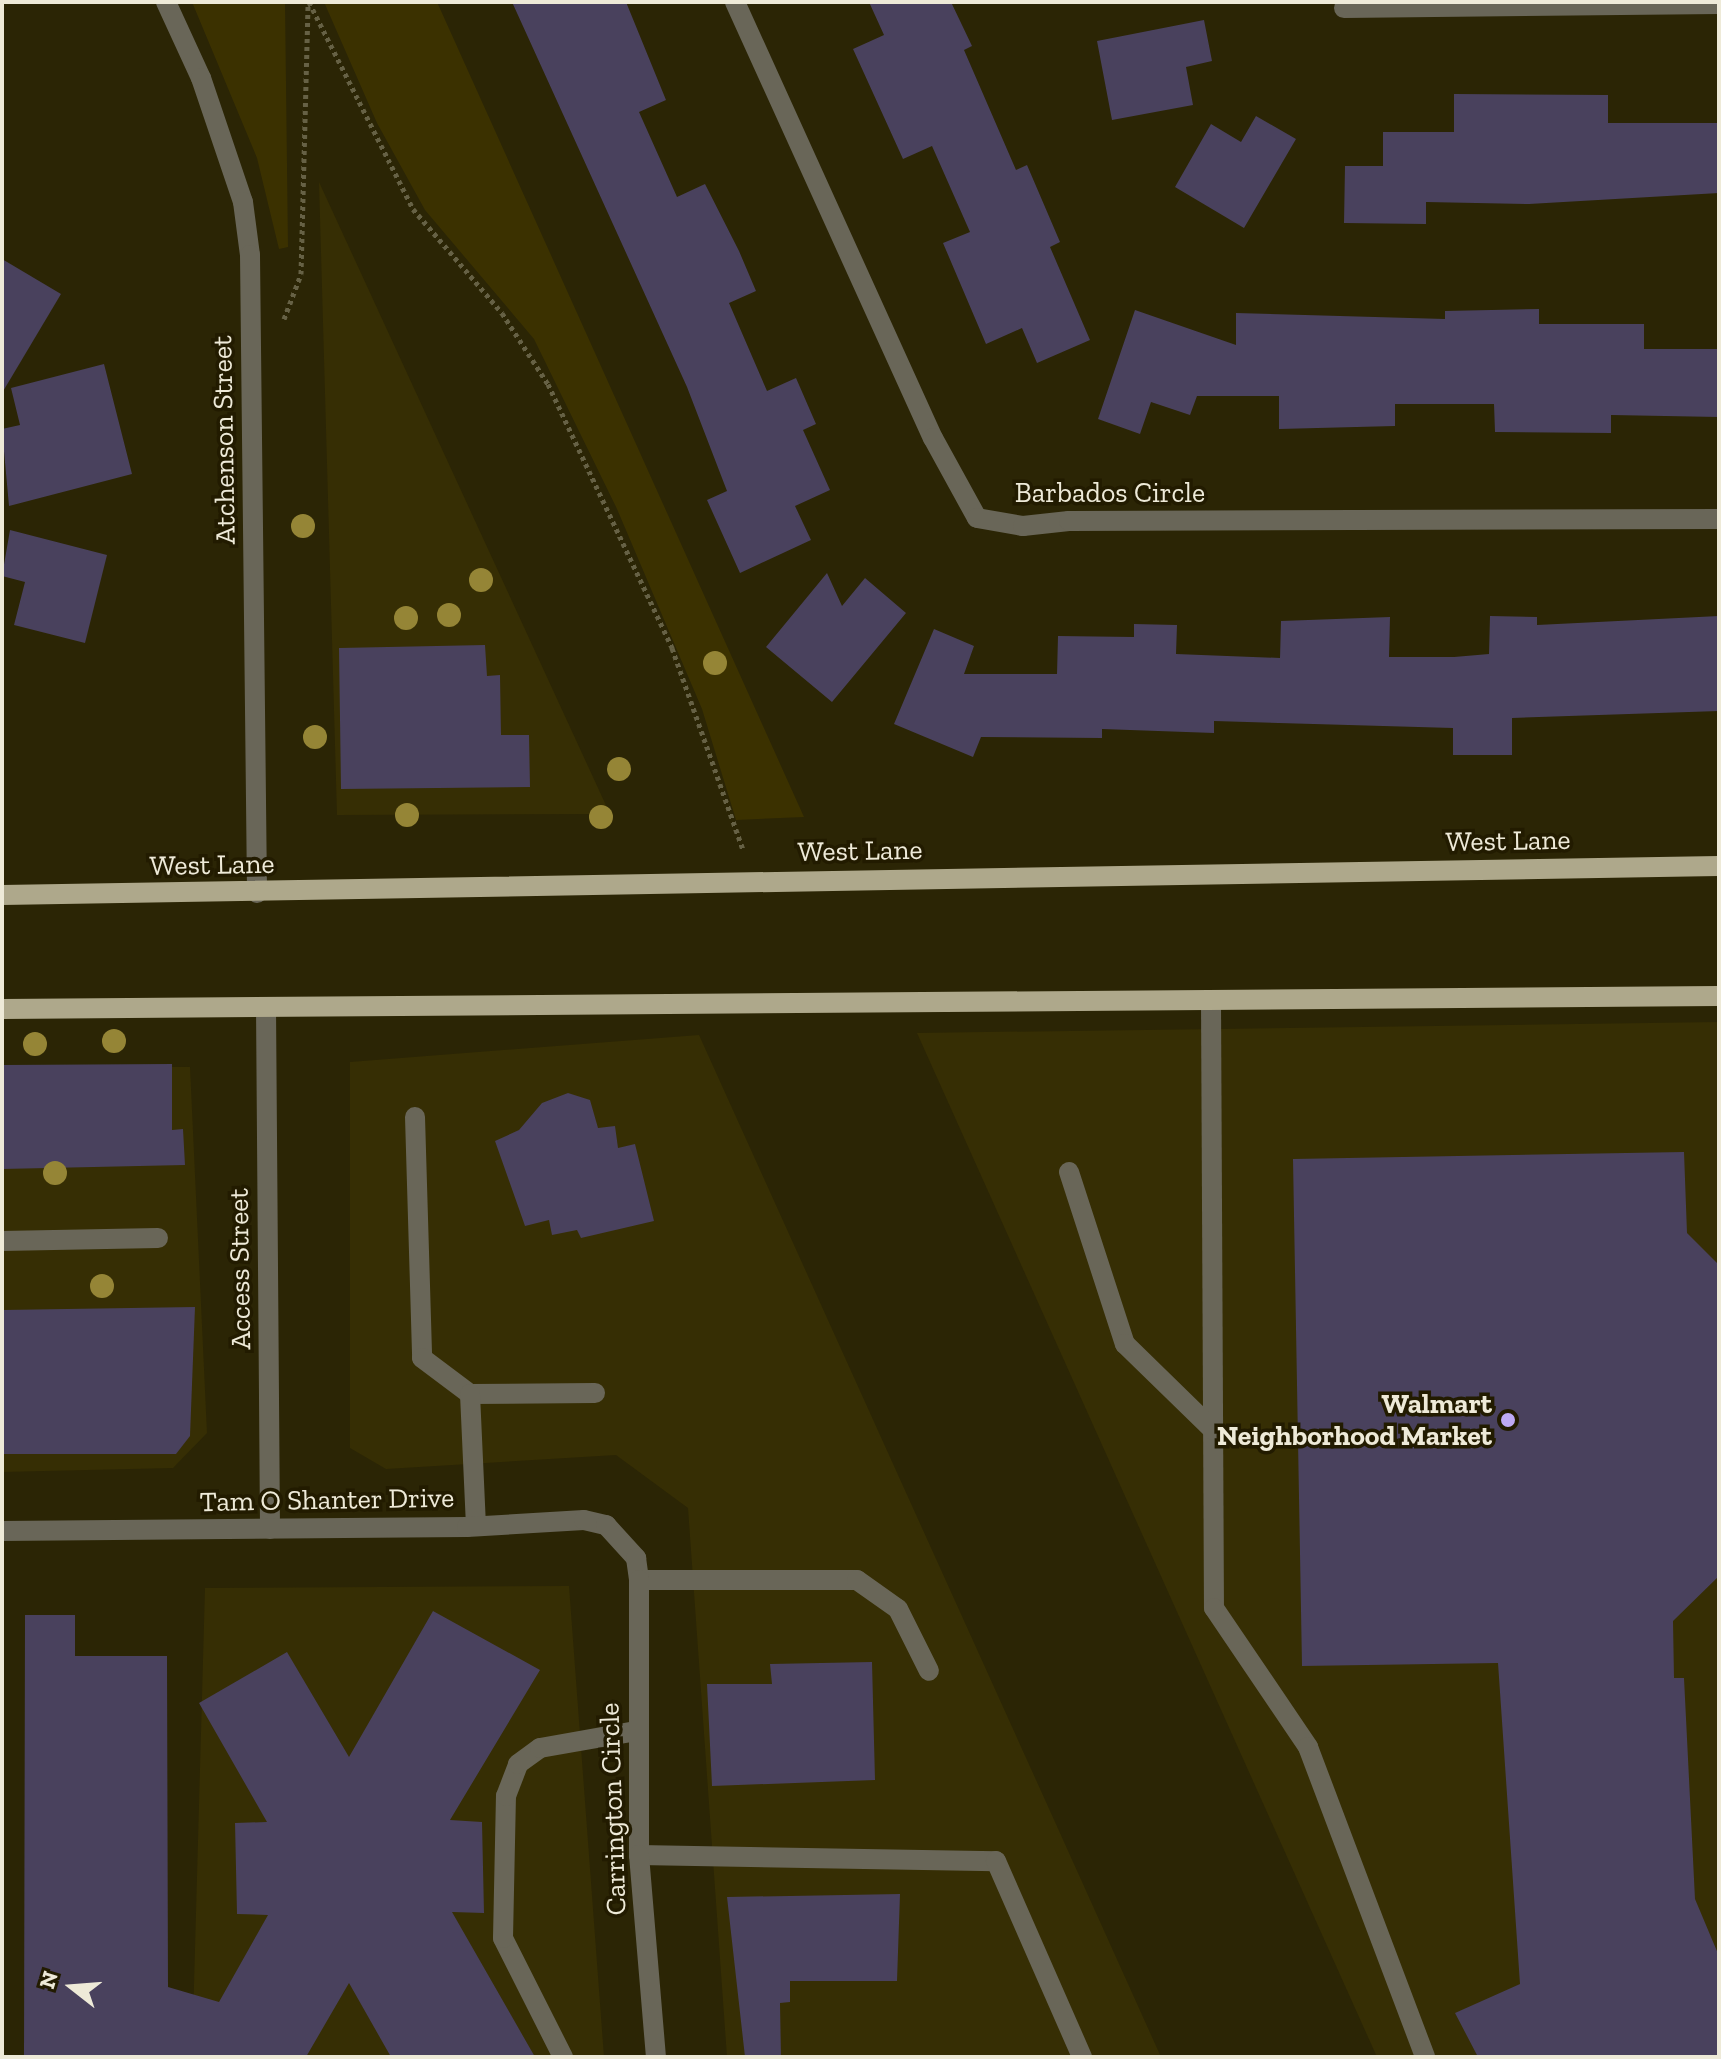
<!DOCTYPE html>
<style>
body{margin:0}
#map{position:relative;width:1721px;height:2059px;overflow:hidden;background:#2b2505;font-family:"Zilla Slab",serif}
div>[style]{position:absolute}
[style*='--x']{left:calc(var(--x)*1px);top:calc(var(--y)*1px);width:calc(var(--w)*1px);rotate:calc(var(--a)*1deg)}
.built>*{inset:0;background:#362e04}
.green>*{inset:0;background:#3b3100}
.building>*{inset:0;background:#49415d}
.path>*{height:5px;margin-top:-2.5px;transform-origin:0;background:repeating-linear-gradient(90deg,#666145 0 4px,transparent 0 8px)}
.lane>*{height:20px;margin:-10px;padding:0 10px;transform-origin:10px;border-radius:10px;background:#696658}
.street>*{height:20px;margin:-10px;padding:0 10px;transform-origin:10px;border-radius:10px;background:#696658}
.primary>*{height:20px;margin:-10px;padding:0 10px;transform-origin:10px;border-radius:10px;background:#aea88b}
.trees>*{width:24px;height:24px;margin:-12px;border-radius:50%;background:#958536}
.dots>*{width:22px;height:22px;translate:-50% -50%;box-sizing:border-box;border:4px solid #221b00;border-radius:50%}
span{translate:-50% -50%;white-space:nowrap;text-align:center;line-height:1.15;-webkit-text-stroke:7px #221b00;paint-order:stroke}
.street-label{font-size:28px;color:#eeead8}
.poi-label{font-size:28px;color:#eeead8;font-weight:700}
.right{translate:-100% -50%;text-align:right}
.frame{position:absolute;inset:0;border:4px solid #eeead8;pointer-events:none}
.north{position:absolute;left:32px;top:1947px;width:80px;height:80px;-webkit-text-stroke:6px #221b00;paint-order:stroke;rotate:287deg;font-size:22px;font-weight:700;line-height:32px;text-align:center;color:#eeead8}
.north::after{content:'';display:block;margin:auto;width:28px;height:36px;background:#eeead8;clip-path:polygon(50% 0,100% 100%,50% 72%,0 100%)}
</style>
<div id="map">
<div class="built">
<div style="clip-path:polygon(319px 182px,610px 814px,337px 815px)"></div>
<div style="clip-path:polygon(1719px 1022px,1719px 2057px,1377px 2057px,917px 1033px)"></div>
<div style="clip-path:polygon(699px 1035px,1046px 1802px,1161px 2057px,727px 2057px,688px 1508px,616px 1455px,386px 1469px,350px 1448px,350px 1062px)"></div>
<div style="clip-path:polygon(2px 1066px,190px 1067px,207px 1433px,173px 1468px,2px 1472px)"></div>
<div style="clip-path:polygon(569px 1586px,604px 2057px,192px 2057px,205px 1588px)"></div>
</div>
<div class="green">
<div style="clip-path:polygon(192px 2px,285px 2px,288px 247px,279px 249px,257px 158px)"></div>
<div style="clip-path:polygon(324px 2px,437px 2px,804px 817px,736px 820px,702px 709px,617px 509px,534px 339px,425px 210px,377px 123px)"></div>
</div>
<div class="building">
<div style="clip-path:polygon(512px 2px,626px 2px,666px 100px,639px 112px,677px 197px,705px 184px,739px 251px,756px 291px,729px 303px,767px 391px,796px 378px,816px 424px,803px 430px,830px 490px,795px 506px,811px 540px,740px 573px,707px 500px,727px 491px,687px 387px)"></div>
<div style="clip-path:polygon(869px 2px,951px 2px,972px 46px,964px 50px,1016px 170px,1027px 165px,1060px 242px,1050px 247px,1090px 340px,1037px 363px,1022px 328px,986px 344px,943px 243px,970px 232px,932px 146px,903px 159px,853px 49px,884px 35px)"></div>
<div style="clip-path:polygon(1204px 20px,1212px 61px,1186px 67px,1193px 105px,1112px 120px,1097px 41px)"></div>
<div style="clip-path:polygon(1454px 94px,1608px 95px,1608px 123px,1719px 123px,1719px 193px,1529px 204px,1426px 202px,1426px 224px,1344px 223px,1345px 166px,1383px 166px,1383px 132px,1454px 132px)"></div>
<div style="clip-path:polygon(1256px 116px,1296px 139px,1244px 228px,1175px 187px,1211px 124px,1241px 142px)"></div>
<div style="clip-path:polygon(2px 259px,61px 294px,2px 393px)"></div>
<div style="clip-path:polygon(1539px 309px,1539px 324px,1644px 324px,1644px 349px,1719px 349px,1719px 417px,1611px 415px,1611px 433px,1495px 432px,1494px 404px,1395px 404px,1395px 426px,1279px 429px,1279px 396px,1197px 396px,1190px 415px,1151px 402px,1140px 434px,1098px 419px,1135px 310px,1236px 345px,1236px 313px,1445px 319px,1445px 311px)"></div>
<div style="clip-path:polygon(104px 364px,132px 474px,9px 506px,2px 429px,20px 425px,11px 388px)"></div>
<div style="clip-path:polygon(10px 530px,107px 555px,85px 643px,14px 625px,25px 582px,2px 576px)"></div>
<div style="clip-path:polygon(827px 573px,842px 606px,865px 578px,906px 613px,832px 702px,766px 647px)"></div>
<div style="clip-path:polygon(1490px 616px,1537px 617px,1537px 625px,1719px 616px,1719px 711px,1512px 718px,1512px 755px,1453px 755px,1453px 728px,1214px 721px,1214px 733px,1102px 729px,1102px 738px,981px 737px,973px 757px,894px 724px,934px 629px,974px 646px,964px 674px,1057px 674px,1058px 636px,1134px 637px,1134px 624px,1177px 625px,1176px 654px,1280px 658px,1281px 621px,1390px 617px,1389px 657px,1454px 657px,1489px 654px)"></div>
<div style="clip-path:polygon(485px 645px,487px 676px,500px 675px,501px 735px,529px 735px,530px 787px,341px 789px,339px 648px)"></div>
<div style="clip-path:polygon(172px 1064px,172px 1130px,183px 1129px,185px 1165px,2px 1169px,2px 1065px)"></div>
<div style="clip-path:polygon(568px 1093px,590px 1100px,598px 1128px,615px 1126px,618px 1148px,635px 1144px,654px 1221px,581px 1238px,577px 1230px,552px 1235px,549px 1220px,525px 1226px,495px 1141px,519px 1130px,542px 1103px)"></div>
<div style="clip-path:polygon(1684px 1152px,1687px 1233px,1719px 1265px,1719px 1576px,1673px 1621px,1674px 1678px,1684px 1678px,1695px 1899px,1719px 1956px,1719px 2057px,1478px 2057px,1455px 2013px,1520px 1984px,1498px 1663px,1302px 1666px,1293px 1159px)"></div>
<div style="clip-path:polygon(195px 1307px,190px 1436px,176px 1454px,2px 1454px,2px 1310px)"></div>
<div style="clip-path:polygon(433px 1611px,540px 1670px,450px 1820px,482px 1822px,484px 1913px,452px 1912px,535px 2057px,391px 2057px,349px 1983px,306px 2057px,24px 2057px,25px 1615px,75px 1615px,75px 1656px,167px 1656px,168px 1987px,219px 2002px,268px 1915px,237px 1914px,235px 1823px,267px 1822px,199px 1703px,287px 1652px,349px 1757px)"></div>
<div style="clip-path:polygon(872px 1662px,875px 1780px,712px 1786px,707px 1684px,772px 1684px,770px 1664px)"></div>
<div style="clip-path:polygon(900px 1894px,897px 1981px,790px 1981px,790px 2002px,780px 2003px,781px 2057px,745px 2057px,727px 1897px)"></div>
</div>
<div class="path">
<div style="--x:309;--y:2;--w:232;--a:63.3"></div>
<div style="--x:413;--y:209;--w:137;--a:49.4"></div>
<div style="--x:502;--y:313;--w:85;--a:57.1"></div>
<div style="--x:548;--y:384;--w:292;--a:64.8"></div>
<div style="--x:672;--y:648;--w:214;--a:70.6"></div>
<div style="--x:284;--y:319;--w:48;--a:-69.3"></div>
<div style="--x:301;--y:274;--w:272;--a:-88.5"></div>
</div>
<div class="lane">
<div style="--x:1211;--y:1000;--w:608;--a:89.72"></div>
<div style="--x:1214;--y:1608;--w:168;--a:55.9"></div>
<div style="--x:1308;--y:1747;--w:331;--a:69.3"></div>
<div style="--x:415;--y:1117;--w:241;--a:88.3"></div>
<div style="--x:422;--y:1358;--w:60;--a:36.9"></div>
<div style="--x:470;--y:1394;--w:125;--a:-0.5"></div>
<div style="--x:1069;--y:1172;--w:181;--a:72"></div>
<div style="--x:1125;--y:1344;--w:123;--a:44.3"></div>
<div style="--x:2;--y:1241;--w:156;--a:-1.1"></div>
<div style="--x:470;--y:1394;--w:132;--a:87.4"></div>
<div style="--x:639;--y:1580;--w:218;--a:0"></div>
<div style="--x:857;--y:1580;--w:50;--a:35.3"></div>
<div style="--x:898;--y:1609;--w:69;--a:63.4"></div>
<div style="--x:639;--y:1855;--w:357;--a:1"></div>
<div style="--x:996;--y:1861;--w:214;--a:66.3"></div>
<div style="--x:563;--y:2057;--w:133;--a:-116.8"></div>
<div style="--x:503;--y:1938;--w:142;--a:-88.8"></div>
<div style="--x:506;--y:1796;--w:34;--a:-69"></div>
<div style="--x:518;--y:1764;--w:27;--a:-36"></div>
<div style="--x:540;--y:1748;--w:97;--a:-10"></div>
</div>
<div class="street">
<div style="--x:166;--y:2;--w:84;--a:65.3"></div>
<div style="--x:201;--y:78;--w:131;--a:71.3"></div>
<div style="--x:243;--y:202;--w:53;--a:82.5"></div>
<div style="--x:250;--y:255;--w:638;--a:89.37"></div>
<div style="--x:735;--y:2;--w:479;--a:65.6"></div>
<div style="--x:933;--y:438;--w:91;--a:61.2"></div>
<div style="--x:977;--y:518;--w:47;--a:9.9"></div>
<div style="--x:1023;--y:526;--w:46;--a:-6.2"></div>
<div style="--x:1069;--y:521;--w:650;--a:-0.18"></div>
<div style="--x:1344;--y:8;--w:375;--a:-0.6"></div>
<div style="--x:266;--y:1007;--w:522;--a:89.56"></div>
<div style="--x:2;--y:1531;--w:465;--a:-0.5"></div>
<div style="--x:467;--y:1527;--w:117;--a:-3.4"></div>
<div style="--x:584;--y:1520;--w:23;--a:13"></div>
<div style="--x:606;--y:1525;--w:45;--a:47.7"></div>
<div style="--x:636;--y:1558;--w:22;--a:82"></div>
<div style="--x:639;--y:1580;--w:275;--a:90"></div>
<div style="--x:639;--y:1855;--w:203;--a:85.2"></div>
</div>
<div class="primary">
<div style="--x:2;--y:895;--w:1717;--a:-0.97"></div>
<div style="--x:2;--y:1009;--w:1717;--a:-0.43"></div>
</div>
<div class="trees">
<div style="left:303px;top:526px"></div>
<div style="left:481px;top:580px"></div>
<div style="left:449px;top:615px"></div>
<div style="left:406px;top:618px"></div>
<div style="left:715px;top:663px"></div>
<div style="left:315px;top:737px"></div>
<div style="left:619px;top:769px"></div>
<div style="left:407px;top:815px"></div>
<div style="left:601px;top:817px"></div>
<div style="left:114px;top:1041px"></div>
<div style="left:35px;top:1044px"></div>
<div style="left:55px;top:1173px"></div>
<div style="left:102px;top:1286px"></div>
</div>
<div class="dots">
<div style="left:1508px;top:1420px;background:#bea9f4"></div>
</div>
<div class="street-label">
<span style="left:224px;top:440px;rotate:-91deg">Atchenson Street</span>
<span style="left:1110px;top:493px">Barbados Circle</span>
<span style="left:1508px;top:841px;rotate:-1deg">West Lane</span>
<span style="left:860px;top:851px;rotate:-1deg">West Lane</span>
<span style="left:212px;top:865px;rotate:-1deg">West Lane</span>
<span style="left:240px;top:1269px;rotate:-91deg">Access Street</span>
<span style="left:327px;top:1500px;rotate:-1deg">Tam O Shanter Drive</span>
<span style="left:613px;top:1809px;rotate:-92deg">Carrington Circle</span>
</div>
<div class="poi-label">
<span class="right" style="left:1492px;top:1420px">Walmart<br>Neighborhood Market</span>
</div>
<div class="frame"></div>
<div class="north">N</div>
</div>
